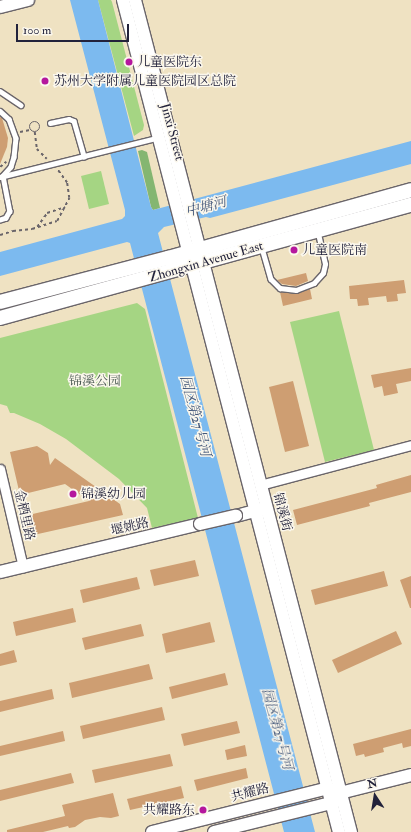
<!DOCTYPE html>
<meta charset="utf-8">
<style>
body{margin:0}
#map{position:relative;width:411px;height:832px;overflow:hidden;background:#efe2c2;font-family:"IM FELL Double Pica","Noto Serif SC",serif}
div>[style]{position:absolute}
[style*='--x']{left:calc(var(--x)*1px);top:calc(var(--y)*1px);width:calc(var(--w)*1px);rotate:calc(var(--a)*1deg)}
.green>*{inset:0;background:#a5d583}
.forest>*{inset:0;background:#84b671}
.water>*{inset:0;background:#7cbaef}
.building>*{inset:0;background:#ce9e72}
.path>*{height:1.5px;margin-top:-0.75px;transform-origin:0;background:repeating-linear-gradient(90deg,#6a656a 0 3px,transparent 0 6px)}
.path>.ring{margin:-0.75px;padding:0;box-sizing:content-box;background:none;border:1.5px solid #6a656a;border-radius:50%}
.roads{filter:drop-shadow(1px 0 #6a656a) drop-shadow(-1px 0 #6a656a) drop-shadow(0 1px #6a656a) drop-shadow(0 -1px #6a656a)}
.lane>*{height:4.5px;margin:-2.25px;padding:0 2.25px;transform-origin:2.25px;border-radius:2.25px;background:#fff}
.street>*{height:9px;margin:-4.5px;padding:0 4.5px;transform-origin:4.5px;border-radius:4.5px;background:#fff}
.secondary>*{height:12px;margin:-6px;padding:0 6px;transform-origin:6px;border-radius:6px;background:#fff}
.primary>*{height:14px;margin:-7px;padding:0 7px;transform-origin:7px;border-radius:7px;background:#fff}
.bridges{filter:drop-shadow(1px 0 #6a656a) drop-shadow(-1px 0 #6a656a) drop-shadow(0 1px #6a656a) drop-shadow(0 -1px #6a656a)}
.secondary-bridge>*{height:12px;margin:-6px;padding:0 6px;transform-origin:6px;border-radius:6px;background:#fff}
.dots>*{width:11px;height:11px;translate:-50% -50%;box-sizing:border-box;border:2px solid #fbf7ec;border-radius:50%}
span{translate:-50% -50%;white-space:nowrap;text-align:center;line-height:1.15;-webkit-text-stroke:3px #fbf7ec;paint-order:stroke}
.poi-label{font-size:13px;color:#22223b}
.left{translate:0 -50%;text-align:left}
.right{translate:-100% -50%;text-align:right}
.street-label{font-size:13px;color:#22223b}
.park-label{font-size:13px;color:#495851}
.water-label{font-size:14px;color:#42577a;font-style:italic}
.north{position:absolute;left:355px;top:776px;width:40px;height:40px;-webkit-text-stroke:3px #fbf7ec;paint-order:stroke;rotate:348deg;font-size:11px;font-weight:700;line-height:16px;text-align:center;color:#22223b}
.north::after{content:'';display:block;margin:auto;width:14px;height:18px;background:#22223b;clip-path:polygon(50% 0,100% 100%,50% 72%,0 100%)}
.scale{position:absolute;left:16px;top:24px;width:113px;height:18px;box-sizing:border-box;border:2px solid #22223b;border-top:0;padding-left:5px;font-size:12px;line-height:14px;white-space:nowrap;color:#22223b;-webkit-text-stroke:3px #fbf7ec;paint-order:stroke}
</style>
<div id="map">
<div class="green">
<div style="clip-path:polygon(98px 0,111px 0,112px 2px,144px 125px,143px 130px,134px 136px)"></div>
<div style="clip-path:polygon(101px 171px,109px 204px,89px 209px,81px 176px)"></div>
<div style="clip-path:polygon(137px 303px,145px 309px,198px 518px,152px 528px,147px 508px,119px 479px,66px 439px,40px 424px,14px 413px,10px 413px,7px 406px,0 404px,0 338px)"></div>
<div style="clip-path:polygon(339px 311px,374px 450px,325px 462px,290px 322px)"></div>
</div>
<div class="forest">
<div style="clip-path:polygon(142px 150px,147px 152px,160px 208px,153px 210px,151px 207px,138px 151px)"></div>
</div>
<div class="water">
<div style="clip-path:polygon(70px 0,98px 0,151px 207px,153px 210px,411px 141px,411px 164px,210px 218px,206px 217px,164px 227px,158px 233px,315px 832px,284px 832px,130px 243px,127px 242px,0 276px,0 252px,122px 219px,125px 216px,125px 210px)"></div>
</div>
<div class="building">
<div style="clip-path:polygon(0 117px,2px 118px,8px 138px,7px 147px,0 164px)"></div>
<div style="clip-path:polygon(306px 273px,308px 281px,296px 286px,282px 284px,277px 280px)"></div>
<div style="clip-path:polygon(404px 280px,406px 293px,397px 294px,398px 301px,387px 302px,386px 296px,368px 298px,369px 305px,358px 306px,357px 299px,350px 299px,349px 286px)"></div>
<div style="clip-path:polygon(310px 289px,312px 299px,283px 306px,280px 292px,296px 294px)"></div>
<div style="clip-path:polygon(411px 368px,411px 381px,396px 384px,398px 393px,384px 396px,382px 386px,374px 388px,371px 375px)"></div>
<div style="clip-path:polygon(293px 381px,309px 446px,285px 452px,269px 387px)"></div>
<div style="clip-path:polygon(37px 446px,48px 453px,50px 465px,55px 458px,120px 504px,123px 515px,29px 536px,24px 516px,89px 501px,65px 484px,20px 495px,10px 452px)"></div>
<div style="clip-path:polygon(411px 475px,411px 492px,369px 503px,370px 506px,297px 525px,293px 510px,377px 488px,376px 485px)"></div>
<div style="clip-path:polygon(195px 560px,199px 576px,154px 586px,150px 570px)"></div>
<div style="clip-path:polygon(384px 571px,388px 586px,315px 605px,311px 590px)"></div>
<div style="clip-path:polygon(411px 576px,411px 608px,410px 608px,400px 580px)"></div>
<div style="clip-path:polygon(137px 577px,140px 589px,83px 603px,80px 590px)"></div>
<div style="clip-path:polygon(73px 608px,76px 622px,16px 636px,13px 622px)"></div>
<div style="clip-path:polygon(210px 622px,215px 642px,166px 653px,162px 634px)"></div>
<div style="clip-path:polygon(141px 624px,144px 636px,85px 650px,82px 638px)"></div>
<div style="clip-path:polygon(396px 631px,402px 644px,338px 673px,332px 660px)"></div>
<div style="clip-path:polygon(14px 650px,17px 662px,0 666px,0 654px)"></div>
<div style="clip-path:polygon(149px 664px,153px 679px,72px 698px,69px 683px)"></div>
<div style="clip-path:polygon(225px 673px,228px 685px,172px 699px,169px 687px)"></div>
<div style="clip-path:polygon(52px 689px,54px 699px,0 712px,0 701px)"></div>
<div style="clip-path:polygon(162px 707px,165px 720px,83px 739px,80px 726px)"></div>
<div style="clip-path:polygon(237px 721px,240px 733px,184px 746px,181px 734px)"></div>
<div style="clip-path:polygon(411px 729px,411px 746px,403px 748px,402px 743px,383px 748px,384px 752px,365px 757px,364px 754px,356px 756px,353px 744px)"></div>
<div style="clip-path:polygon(63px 731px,65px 741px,0 756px,0 746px)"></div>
<div style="clip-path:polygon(245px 745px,247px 756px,227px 760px,225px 750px)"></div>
<div style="clip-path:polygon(170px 754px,173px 766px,95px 783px,92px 770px)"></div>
<div style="clip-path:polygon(246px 768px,248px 778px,197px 791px,194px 780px)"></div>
<div style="clip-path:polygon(71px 773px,74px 783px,0 801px,0 790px)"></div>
<div style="clip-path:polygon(181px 786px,184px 798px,130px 810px,127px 799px)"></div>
<div style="clip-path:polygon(113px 793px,119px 816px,111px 818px,100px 817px,85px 820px,75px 827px,69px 828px,68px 826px,43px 832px,7px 832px,7px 830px,65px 816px,62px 805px)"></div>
</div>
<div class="path">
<div class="ring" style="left:29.5px;top:121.5px;width:9.5px;height:9.5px"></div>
<div style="--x:20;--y:132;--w:10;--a:-11"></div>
<div style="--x:35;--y:132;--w:17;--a:83"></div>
<div style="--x:37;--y:149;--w:14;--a:45"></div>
<div style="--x:0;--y:167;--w:8;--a:-40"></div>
<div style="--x:37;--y:227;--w:17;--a:-54"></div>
<div style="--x:47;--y:213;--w:19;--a:-18"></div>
<div style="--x:0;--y:235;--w:14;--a:-17"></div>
<div style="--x:13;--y:231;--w:19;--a:-6"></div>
<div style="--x:32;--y:229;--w:26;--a:-18"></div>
<div style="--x:57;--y:221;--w:26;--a:-62"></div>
<div style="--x:69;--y:198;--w:15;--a:-98"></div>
<div style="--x:67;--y:183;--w:17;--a:-126"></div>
</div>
<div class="roads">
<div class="lane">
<div style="--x:0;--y:91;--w:25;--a:34"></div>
<div style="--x:0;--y:111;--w:12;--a:42"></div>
<div style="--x:9;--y:119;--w:20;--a:70"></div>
<div style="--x:16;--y:138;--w:19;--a:96"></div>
<div style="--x:14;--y:157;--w:10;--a:107"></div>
<div style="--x:11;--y:167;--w:12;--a:132"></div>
<div style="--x:3;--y:176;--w:36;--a:79"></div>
<div style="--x:10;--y:211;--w:8;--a:120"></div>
<div style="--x:6;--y:218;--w:6;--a:162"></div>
<div style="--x:50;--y:123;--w:19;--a:-12"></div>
<div style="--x:69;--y:119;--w:5;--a:22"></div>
<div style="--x:74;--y:121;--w:37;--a:74"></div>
<div style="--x:0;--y:177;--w:162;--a:-14"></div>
<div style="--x:262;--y:248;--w:32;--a:74"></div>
<div style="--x:271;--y:279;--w:13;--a:45"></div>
<div style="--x:280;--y:288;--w:16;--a:7"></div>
<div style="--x:296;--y:290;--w:19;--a:-21"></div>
<div style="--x:314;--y:283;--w:13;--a:-48"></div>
<div style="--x:323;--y:273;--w:9;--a:-77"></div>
<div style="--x:325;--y:264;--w:32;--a:-103"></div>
</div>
<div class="street">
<div style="--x:0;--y:469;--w:101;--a:76.8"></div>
<div style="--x:260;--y:485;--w:156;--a:-14.8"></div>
</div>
<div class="secondary">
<div style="--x:123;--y:0;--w:860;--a:75.45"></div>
<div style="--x:135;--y:0;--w:860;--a:75.45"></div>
<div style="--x:0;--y:7;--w:29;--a:-14"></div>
<div style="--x:236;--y:516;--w:28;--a:-15"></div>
<div style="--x:0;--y:572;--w:206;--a:-13.5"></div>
<div style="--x:340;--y:793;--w:73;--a:-14.2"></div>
<div style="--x:152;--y:832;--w:181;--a:-14"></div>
<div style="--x:328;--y:788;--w:8;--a:23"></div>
<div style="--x:214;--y:832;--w:121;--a:-13.9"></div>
<div style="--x:331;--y:803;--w:8;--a:-45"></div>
</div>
<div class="primary">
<div style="--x:0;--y:302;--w:174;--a:-14.7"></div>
<div style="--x:168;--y:258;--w:252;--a:-15.6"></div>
<div style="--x:0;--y:318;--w:426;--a:-15.4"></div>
</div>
</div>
<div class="bridges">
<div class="secondary-bridge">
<div style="--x:200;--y:524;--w:37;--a:-13"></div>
</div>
</div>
<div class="dots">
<div style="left:129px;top:62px;background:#b5179e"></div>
<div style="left:45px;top:81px;background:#b5179e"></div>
<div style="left:294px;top:250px;background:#b5179e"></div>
<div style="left:73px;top:494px;background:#b5179e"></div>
<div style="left:203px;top:810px;background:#b5179e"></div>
</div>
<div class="poi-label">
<span class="left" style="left:137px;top:62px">儿童医院东</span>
<span class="left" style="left:54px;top:81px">苏州大学附属儿童医院园区总院</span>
<span class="left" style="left:302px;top:250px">儿童医院南</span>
<span class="left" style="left:81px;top:494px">锦溪幼儿园</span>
<span class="right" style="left:195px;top:810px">共耀路东</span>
</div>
<div class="street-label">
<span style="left:172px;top:132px;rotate:75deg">Jinxi Street</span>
<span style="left:206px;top:262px;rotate:-16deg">Zhongxin Avenue East</span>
<span style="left:282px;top:512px;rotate:75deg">锦溪街</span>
<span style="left:24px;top:515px;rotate:77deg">金栖里路</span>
<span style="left:130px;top:527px;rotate:-13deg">堰姚路</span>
<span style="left:250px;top:793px;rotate:-14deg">共耀路</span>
</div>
<div class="park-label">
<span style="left:95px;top:381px">锦溪公园</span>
</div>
<div class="water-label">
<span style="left:206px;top:207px;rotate:-15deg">中塘河</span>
<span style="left:195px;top:416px;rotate:75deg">园区第27号河</span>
<span style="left:277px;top:729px;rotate:75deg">园区第27号河</span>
</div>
<div class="north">N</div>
<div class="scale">100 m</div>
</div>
